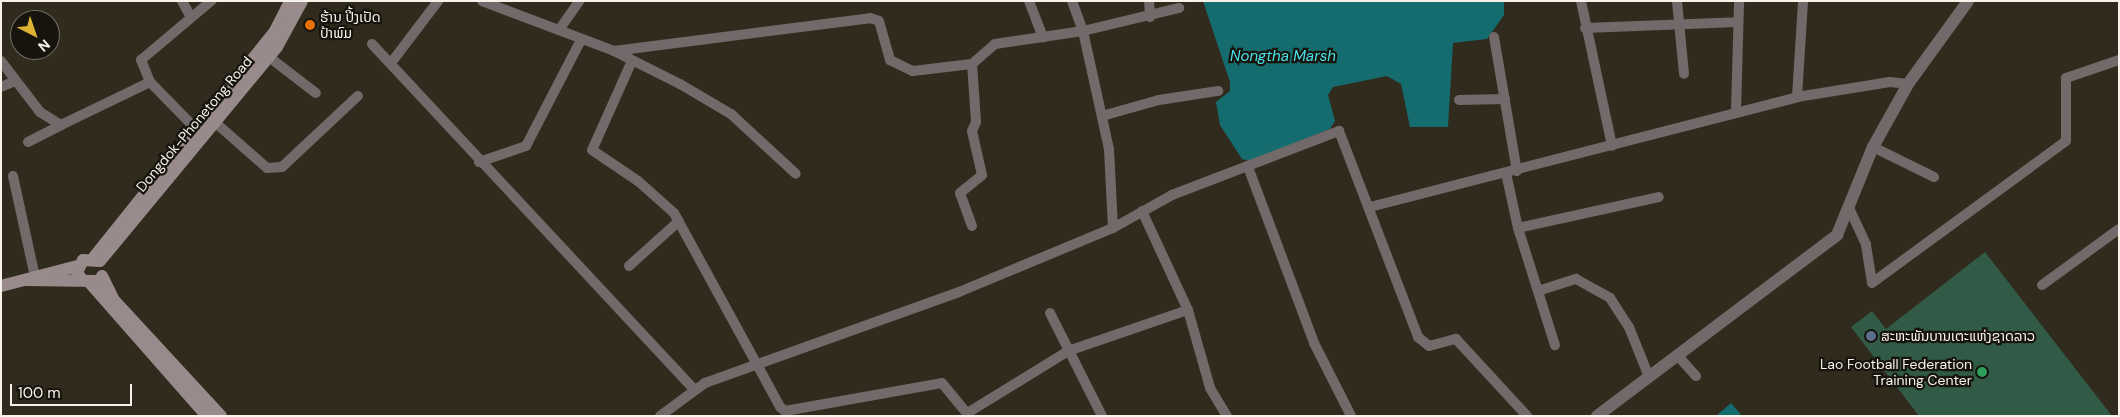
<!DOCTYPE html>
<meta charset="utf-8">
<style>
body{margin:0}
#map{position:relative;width:2120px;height:417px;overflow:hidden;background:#312b1e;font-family:"DM Sans","Noto Sans Lao",sans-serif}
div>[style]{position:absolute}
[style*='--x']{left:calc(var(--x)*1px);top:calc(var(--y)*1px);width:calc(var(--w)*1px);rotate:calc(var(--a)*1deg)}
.green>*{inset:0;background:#315b46}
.water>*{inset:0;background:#146c6f}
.minor>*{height:10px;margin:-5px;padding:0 5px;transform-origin:5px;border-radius:5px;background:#72696a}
.tertiary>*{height:12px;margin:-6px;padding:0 6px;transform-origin:6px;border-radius:6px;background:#72696a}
.secondary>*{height:12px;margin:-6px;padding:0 6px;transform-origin:6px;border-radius:6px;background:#998b8c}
.dots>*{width:14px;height:14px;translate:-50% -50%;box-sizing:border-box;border:2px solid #17140e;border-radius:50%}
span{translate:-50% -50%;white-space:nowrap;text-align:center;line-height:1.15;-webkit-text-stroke:4.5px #17140e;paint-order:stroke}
.poi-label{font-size:14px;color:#f7f3ea}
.left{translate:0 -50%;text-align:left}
.right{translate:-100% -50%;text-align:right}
.street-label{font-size:14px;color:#f7f3ea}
.water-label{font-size:15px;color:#49e4eb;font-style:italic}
.frame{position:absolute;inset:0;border:2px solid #f7f3ea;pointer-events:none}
.north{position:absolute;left:10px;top:10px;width:50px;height:50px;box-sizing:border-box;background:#17140e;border:1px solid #716d66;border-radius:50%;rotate:139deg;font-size:14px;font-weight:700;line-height:20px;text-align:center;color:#f7f3ea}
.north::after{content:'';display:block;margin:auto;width:18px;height:22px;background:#ddb133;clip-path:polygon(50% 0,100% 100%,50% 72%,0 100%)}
.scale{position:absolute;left:10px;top:384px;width:122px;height:22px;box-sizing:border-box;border:2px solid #f7f3ea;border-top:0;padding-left:6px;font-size:15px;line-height:18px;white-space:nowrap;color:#f7f3ea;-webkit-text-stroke:4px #17140e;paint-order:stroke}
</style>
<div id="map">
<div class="green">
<div style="clip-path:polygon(1985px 252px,2112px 416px,1919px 416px,1851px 327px,1872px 311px,1886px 329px)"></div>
</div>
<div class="water">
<div style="clip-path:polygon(1203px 1px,1504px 1px,1504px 15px,1487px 39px,1453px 43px,1448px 127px,1410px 127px,1401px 84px,1387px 76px,1333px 87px,1328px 95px,1335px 121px,1330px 129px,1249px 161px,1242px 159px,1220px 125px,1216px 102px,1230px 91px,1230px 82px)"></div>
<div style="clip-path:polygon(1731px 403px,1742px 416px,1716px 416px)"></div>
</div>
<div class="minor">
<div style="--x:182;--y:1;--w:18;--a:61"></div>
<div style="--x:482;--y:1;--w:141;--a:20.7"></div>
<div style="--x:614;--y:51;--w:74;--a:26.6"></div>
<div style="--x:680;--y:84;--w:59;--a:30.5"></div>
<div style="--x:731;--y:114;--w:88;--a:42.7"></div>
<div style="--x:1029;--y:1;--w:39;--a:69"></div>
<div style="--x:1072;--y:1;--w:32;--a:70"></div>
<div style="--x:1083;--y:31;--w:121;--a:77.6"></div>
<div style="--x:1109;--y:149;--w:79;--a:87.1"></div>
<div style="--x:1149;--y:1;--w:16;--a:86"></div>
<div style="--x:1581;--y:1;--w:148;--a:77.9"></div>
<div style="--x:1677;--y:1;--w:73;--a:84.5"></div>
<div style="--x:1585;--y:28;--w:153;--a:-2.2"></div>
<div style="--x:559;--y:30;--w:35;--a:-55"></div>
<div style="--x:1494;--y:37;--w:136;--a:80.3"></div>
<div style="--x:372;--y:44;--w:471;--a:47"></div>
<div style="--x:614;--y:51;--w:258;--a:-7.3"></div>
<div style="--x:870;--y:18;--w:9;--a:18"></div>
<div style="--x:879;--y:21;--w:41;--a:74.2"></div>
<div style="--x:890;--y:60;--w:25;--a:26"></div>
<div style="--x:913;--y:71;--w:59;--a:-6.8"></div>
<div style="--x:972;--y:64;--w:30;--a:-41"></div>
<div style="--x:995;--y:44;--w:89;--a:-8.4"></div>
<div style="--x:1083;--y:31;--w:99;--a:-13.5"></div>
<div style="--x:269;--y:57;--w:59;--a:37.5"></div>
<div style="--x:1;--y:61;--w:64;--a:52.6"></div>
<div style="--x:40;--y:112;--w:25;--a:32"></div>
<div style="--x:61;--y:125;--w:99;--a:-25.8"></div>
<div style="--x:150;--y:82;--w:66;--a:45.6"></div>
<div style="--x:391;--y:63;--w:78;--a:-52.8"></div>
<div style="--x:631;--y:63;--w:95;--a:114.1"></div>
<div style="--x:592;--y:150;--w:55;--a:34"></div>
<div style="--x:638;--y:181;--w:48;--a:41.6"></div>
<div style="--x:674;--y:213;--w:221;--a:61.3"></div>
<div style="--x:780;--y:407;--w:6;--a:39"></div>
<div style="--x:785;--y:411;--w:159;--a:-10.1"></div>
<div style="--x:942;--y:383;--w:43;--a:50.7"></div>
<div style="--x:150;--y:82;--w:24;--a:-112"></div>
<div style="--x:141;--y:60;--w:92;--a:-40.1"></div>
<div style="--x:1;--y:87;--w:13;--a:-23"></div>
<div style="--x:1797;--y:97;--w:96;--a:-86.4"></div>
<div style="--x:1459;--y:100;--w:46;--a:-1.2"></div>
<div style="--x:1736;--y:111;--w:110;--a:-88.4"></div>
<div style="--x:1102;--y:116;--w:59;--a:-15.7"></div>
<div style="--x:1159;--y:100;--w:60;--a:-8.7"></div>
<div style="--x:209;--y:117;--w:77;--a:41.3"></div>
<div style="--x:267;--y:168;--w:15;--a:-4"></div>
<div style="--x:282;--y:167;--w:104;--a:-43.1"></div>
<div style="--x:28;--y:142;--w:37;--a:-27"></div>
<div style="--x:1873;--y:147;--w:68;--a:26.2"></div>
<div style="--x:479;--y:162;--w:50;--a:-18.8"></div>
<div style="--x:526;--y:146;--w:119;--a:-62.6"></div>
<div style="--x:1248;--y:167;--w:188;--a:69.4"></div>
<div style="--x:1314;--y:343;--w:82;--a:63.1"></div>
<div style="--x:1506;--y:173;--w:56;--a:77.7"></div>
<div style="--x:1518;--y:228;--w:123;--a:72.5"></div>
<div style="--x:13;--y:176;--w:103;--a:77.7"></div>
<div style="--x:1370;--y:207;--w:441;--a:-14.4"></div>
<div style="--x:1797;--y:97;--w:94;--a:-9.2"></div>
<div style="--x:1890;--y:82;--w:18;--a:6"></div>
<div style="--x:1850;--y:210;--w:38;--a:65"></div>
<div style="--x:1866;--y:245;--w:38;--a:81"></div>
<div style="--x:1872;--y:283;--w:240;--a:-36.2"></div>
<div style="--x:2066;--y:141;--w:63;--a:-90"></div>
<div style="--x:2066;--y:78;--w:56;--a:-18.8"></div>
<div style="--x:1142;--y:211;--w:109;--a:65.1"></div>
<div style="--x:1188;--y:310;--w:81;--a:74.2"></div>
<div style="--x:1210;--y:388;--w:33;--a:59"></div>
<div style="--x:972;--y:226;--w:35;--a:-110"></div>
<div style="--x:960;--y:193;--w:28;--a:-39"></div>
<div style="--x:982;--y:175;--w:45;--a:-102.8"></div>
<div style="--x:972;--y:131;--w:10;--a:-66"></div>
<div style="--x:976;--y:122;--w:58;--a:-93.9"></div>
<div style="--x:1518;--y:228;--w:144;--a:-12.4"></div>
<div style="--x:629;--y:266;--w:67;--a:-42"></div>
<div style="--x:2042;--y:285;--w:95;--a:-36"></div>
<div style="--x:1538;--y:291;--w:40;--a:-18"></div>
<div style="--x:1576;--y:279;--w:39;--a:29"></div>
<div style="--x:1610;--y:298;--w:35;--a:57"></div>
<div style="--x:1629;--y:327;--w:54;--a:68.2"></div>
<div style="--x:1050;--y:313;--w:115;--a:63.2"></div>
<div style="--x:1678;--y:356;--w:27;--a:48"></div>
<div style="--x:969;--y:412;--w:116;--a:-31.6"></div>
<div style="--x:1068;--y:351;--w:127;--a:-18.9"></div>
<div style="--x:660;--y:416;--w:56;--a:-36.3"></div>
<div style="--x:705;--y:383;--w:270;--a:-19.7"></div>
<div style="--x:959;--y:292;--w:167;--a:-22.6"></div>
<div style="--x:1113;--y:228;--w:68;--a:-29.2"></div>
<div style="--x:1172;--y:195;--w:179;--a:-21"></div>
<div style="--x:1339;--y:131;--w:221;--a:69"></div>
<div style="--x:1418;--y:337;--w:14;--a:39"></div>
<div style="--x:1429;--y:346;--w:28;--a:-15"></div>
<div style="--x:1456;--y:339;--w:105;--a:47.3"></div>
</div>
<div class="tertiary">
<div style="--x:1597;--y:416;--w:301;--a:-37"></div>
<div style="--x:1837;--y:235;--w:95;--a:-67.8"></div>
<div style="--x:1873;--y:147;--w:72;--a:-60.9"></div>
<div style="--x:1908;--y:84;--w:102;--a:-54.1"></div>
</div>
<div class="secondary">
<div style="--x:94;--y:257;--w:290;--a:-51.3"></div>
<div style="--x:275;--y:31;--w:34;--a:-63"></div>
<div style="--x:100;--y:261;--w:278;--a:-50.4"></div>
<div style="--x:277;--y:47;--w:52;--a:-61.5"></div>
<div style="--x:102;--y:276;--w:25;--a:64"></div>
<div style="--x:113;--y:299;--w:159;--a:47.3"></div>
<div style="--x:25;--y:280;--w:72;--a:0.8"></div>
<div style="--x:82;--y:280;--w:9;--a:-122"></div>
<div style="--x:77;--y:272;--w:13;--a:-63"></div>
<div style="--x:83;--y:260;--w:16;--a:4"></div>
<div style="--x:90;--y:283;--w:177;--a:48.7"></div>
<div style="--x:1;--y:286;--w:80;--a:-14.6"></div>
</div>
<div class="dots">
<div style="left:310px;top:25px;background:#e8710a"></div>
<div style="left:1871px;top:336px;background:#5c6f8a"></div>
<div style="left:1982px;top:372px;background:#2e9e5b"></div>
</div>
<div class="poi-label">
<span class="left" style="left:320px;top:25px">ຮ້ານ ປີ້ງເປັດ<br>ປ້າພົມ</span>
<span class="left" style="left:1881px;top:336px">ສະຫະພັນບານເຕະແຫ່ງຊາດລາວ</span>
<span class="right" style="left:1972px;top:372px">Lao Football Federation<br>Training Center</span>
</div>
<div class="street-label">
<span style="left:194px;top:124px;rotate:-50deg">Dongdok-Phonetong Road</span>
</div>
<div class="water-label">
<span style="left:1283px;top:57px">Nongtha Marsh</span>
</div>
<div class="frame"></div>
<div class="north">N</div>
<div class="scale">100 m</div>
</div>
